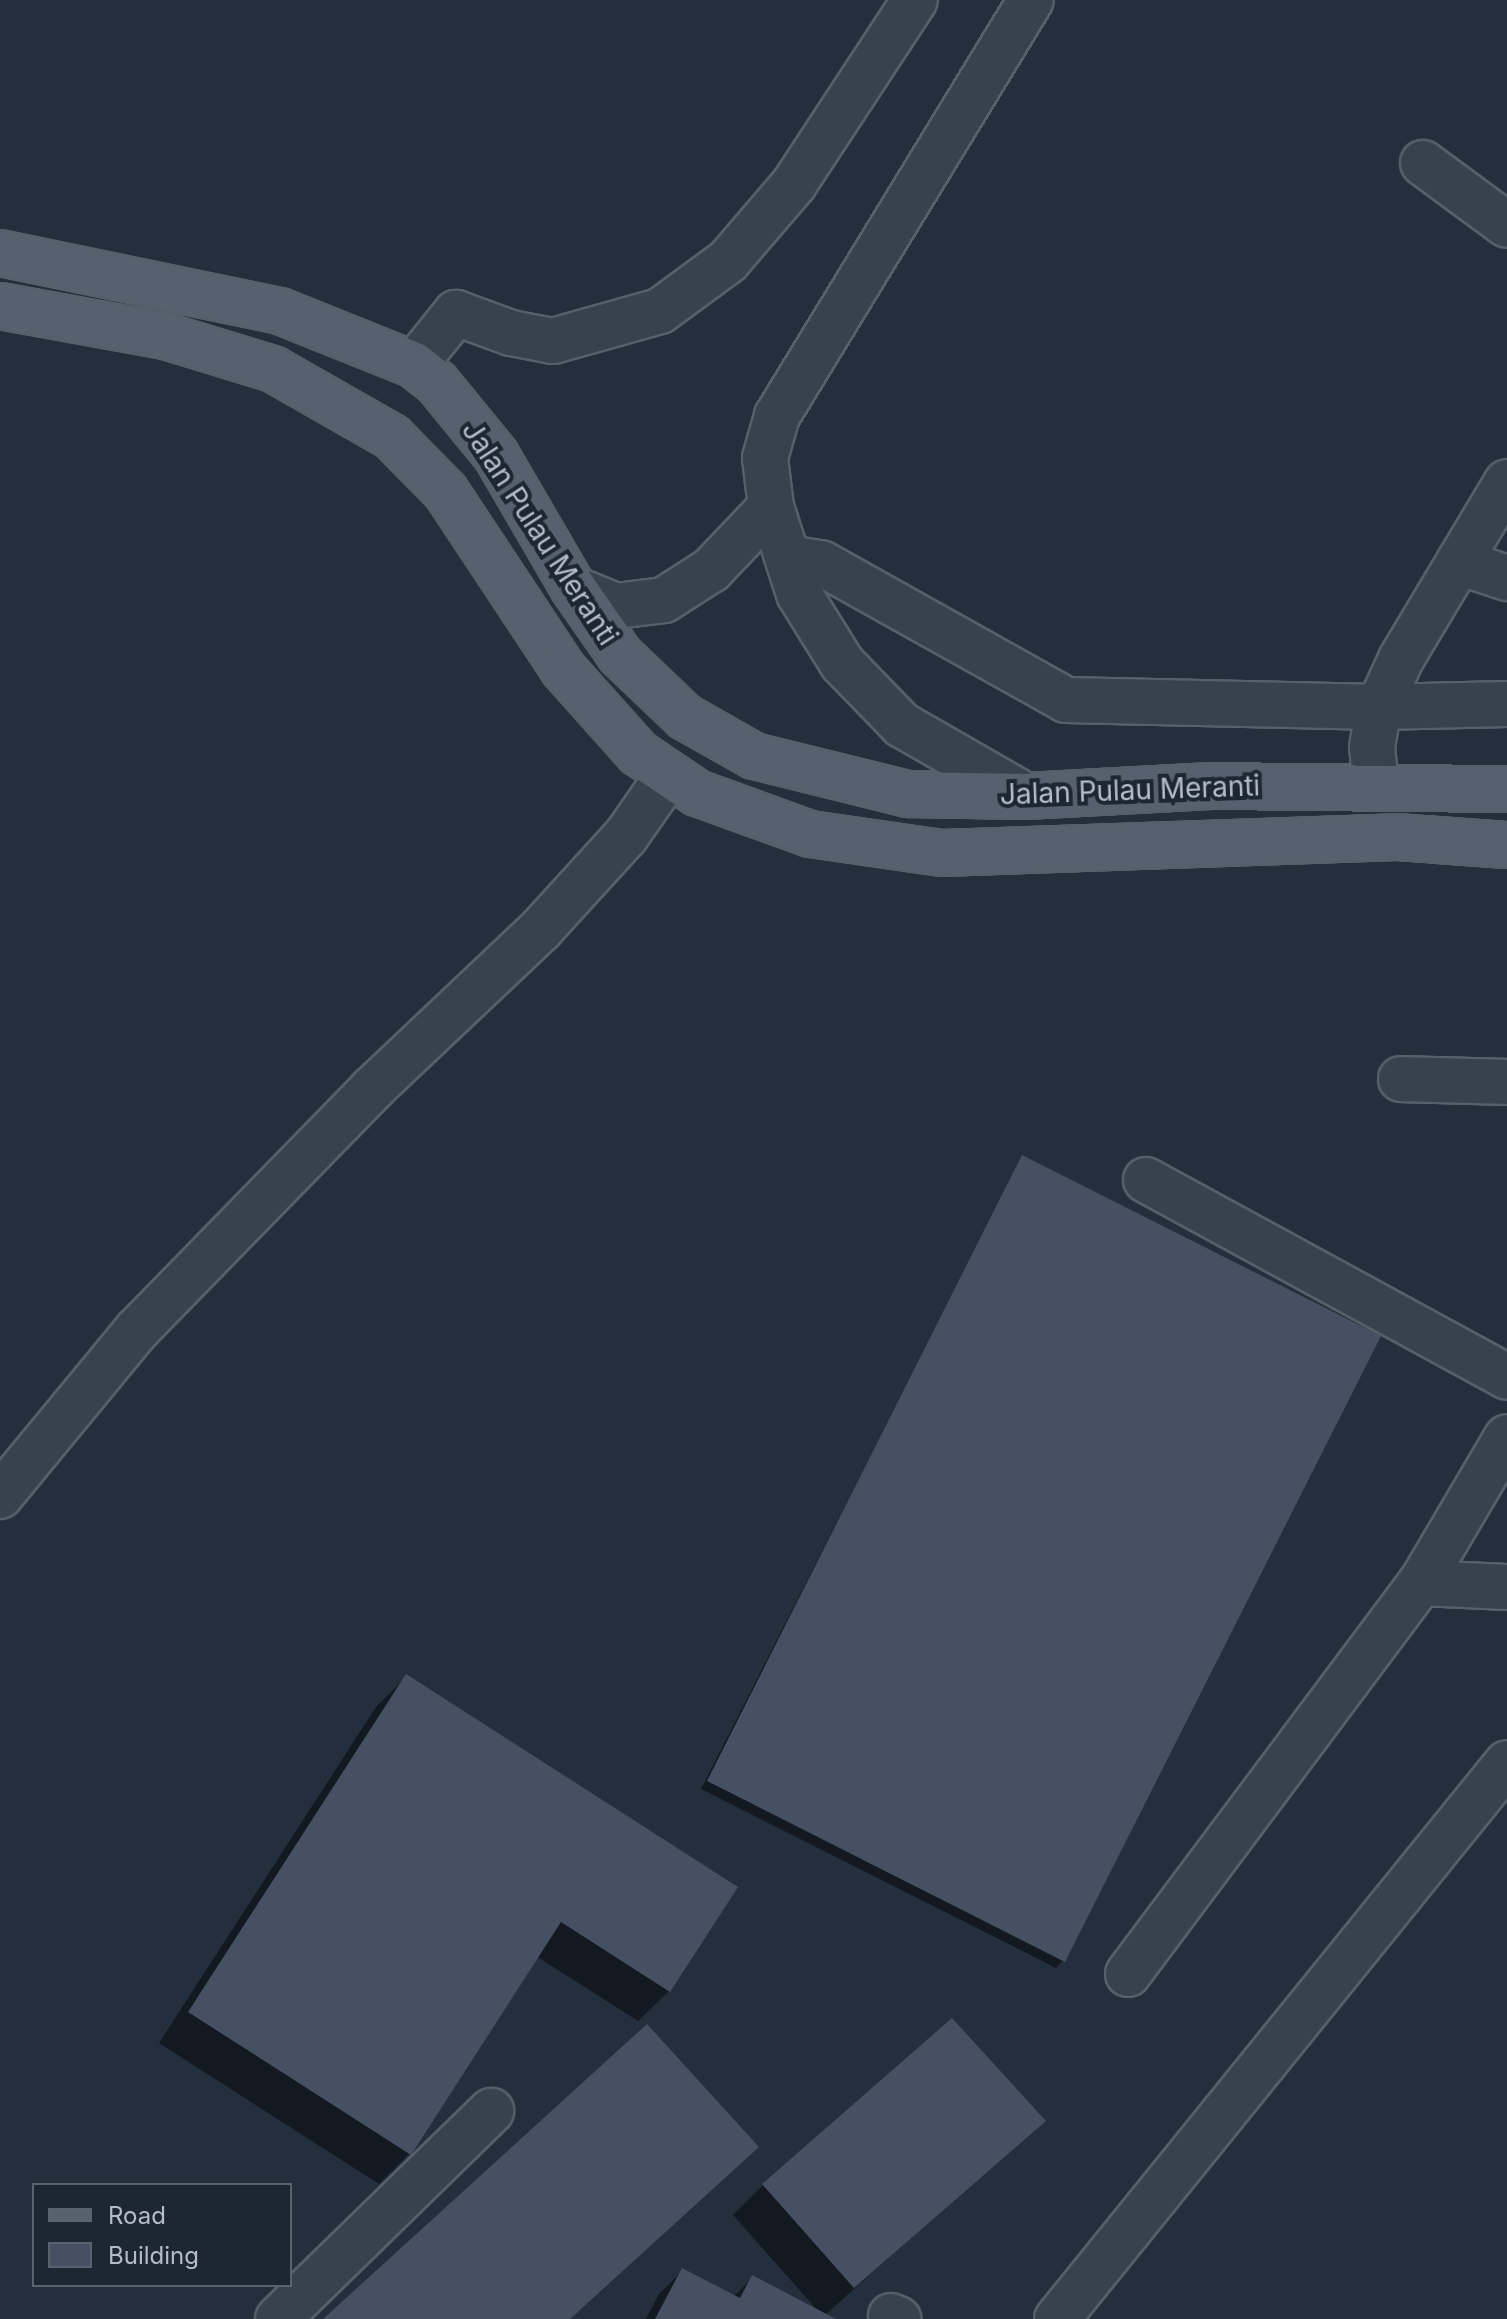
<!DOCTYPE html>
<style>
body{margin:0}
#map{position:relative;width:1507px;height:2319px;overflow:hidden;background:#242f3e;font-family:Inter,sans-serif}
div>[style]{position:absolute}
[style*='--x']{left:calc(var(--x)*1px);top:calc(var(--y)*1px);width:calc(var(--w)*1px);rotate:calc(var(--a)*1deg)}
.shadow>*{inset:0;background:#0007}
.building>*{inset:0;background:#455162}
.roads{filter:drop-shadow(2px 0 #565f6c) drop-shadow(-2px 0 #565f6c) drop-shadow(0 2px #565f6c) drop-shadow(0 -2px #565f6c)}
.minor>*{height:44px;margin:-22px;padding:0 22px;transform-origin:22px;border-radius:22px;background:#38414e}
.major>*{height:44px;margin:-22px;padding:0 22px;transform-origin:22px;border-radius:22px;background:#56606e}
span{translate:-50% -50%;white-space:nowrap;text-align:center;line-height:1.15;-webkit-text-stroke:8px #1d2633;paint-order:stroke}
.street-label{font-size:28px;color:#b4bcc9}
.legend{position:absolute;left:32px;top:2183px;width:260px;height:104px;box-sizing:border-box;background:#1d2633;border:2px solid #59626f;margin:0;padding:10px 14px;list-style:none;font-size:24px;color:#b4bcc9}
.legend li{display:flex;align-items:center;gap:16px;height:40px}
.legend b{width:40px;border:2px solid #59626f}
</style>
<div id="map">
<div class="shadow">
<div style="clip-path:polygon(1023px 1157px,1063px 1961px,1056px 1968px,701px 1789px)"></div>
<div style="clip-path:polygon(407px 1676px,669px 1991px,638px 2021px,536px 1956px,409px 2154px,379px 2184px,159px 2043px,376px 1707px)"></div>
<div style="clip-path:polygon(1043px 2120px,825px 2315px,832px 2319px,646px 2319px,659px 2294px,683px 2270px,733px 2297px,753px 2277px,818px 2311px,733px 2215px,763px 2185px)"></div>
</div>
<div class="building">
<div style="clip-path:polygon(1022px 1155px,1381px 1336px,1065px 1962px,707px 1781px)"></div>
<div style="clip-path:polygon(406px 1674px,738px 1887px,670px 1992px,561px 1922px,411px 2155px,188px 2012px)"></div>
<div style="clip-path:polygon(952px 2018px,1046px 2121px,854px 2288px,762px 2184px)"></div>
<div style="clip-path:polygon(647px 2024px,759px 2147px,570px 2319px,323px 2319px)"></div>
<div style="clip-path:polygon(682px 2268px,740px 2298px,752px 2275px,836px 2319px,655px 2319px)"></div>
</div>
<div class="roads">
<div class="minor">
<div style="--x:1423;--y:163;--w:104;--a:36.4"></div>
<div style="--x:414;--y:365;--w:67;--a:-51.1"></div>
<div style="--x:456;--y:313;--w:59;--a:20"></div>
<div style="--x:511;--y:333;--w:43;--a:10.8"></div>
<div style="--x:553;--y:341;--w:111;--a:-15.7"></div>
<div style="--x:660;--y:311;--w:84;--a:-36.3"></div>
<div style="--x:728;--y:261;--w:101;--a:-49.4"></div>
<div style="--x:794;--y:184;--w:220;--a:-56.7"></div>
<div style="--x:788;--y:558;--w:33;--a:9"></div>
<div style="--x:821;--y:563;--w:281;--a:29.2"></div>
<div style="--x:1066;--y:700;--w:313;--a:1.3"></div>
<div style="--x:1379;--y:707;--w:128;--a:-1.3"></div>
<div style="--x:1459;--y:562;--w:51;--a:18.4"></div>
<div style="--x:574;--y:589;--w:45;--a:22"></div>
<div style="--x:616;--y:606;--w:48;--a:-7.1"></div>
<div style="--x:664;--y:600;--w:56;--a:-32.6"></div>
<div style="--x:711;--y:570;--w:87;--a:-46.4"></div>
<div style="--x:1376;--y:785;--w:38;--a:-96"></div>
<div style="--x:1372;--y:747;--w:41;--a:-80.1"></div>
<div style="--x:1379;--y:707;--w:53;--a:-65.4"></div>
<div style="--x:1401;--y:659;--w:206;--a:-59.1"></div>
<div style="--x:1026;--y:796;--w:143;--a:-150.2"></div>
<div style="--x:902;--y:725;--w:86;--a:-134.1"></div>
<div style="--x:842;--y:663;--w:81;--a:-121.9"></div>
<div style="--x:799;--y:594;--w:91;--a:-107.8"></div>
<div style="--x:771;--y:507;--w:49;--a:-97"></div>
<div style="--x:765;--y:458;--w:44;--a:-74.1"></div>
<div style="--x:777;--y:416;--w:487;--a:-58.6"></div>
<div style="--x:1401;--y:1079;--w:106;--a:1.6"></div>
<div style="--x:1146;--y:1180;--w:411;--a:28.6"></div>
<div style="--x:0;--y:1496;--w:215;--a:-50.5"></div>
<div style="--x:137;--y:1330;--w:337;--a:-45.7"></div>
<div style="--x:372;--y:1089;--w:233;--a:-43.4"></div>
<div style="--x:541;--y:929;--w:126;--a:-47.6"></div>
<div style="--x:626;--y:836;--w:72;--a:-55.2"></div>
<div style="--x:1421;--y:1583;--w:169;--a:-59.5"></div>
<div style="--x:1128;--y:1974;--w:489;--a:-53.2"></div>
<div style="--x:1421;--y:1583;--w:86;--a:2.7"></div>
<div style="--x:891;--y:2316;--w:8;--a:23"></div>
<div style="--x:278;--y:2319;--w:298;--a:-44.3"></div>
<div style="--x:1057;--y:2319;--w:715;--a:-51.01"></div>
</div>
<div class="major">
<div style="--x:0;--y:253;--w:286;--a:11.7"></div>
<div style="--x:280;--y:311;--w:144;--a:21.9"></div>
<div style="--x:414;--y:365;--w:29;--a:38"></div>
<div style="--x:437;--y:383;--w:93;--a:50.7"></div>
<div style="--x:496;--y:455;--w:155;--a:59.8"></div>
<div style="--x:574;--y:589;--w:80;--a:55.1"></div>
<div style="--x:620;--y:655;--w:90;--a:43.6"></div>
<div style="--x:685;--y:717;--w:79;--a:29.5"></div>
<div style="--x:754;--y:756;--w:159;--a:13.9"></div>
<div style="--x:908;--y:794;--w:118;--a:1"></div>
<div style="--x:1026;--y:796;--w:185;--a:-3.1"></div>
<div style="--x:1211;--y:786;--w:296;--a:0.6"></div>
<div style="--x:0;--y:306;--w:168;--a:10.3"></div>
<div style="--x:165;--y:336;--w:113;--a:17"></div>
<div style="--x:273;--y:369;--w:137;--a:29.7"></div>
<div style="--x:392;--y:437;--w:77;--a:45.5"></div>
<div style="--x:446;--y:492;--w:212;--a:56.5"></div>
<div style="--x:563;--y:669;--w:113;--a:48.2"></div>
<div style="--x:638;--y:753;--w:71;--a:34.1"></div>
<div style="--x:697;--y:793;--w:120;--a:19.9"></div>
<div style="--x:810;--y:834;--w:133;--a:8.2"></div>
<div style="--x:942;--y:853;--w:455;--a:-2"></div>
<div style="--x:1397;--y:837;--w:110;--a:4.2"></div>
</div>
</div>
<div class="street-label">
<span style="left:540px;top:533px;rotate:57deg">Jalan Pulau Meranti</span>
<span style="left:1130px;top:790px;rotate:-2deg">Jalan Pulau Meranti</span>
</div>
<ul class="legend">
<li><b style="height:10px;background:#56606e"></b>Road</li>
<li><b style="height:22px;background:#455162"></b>Building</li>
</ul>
</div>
